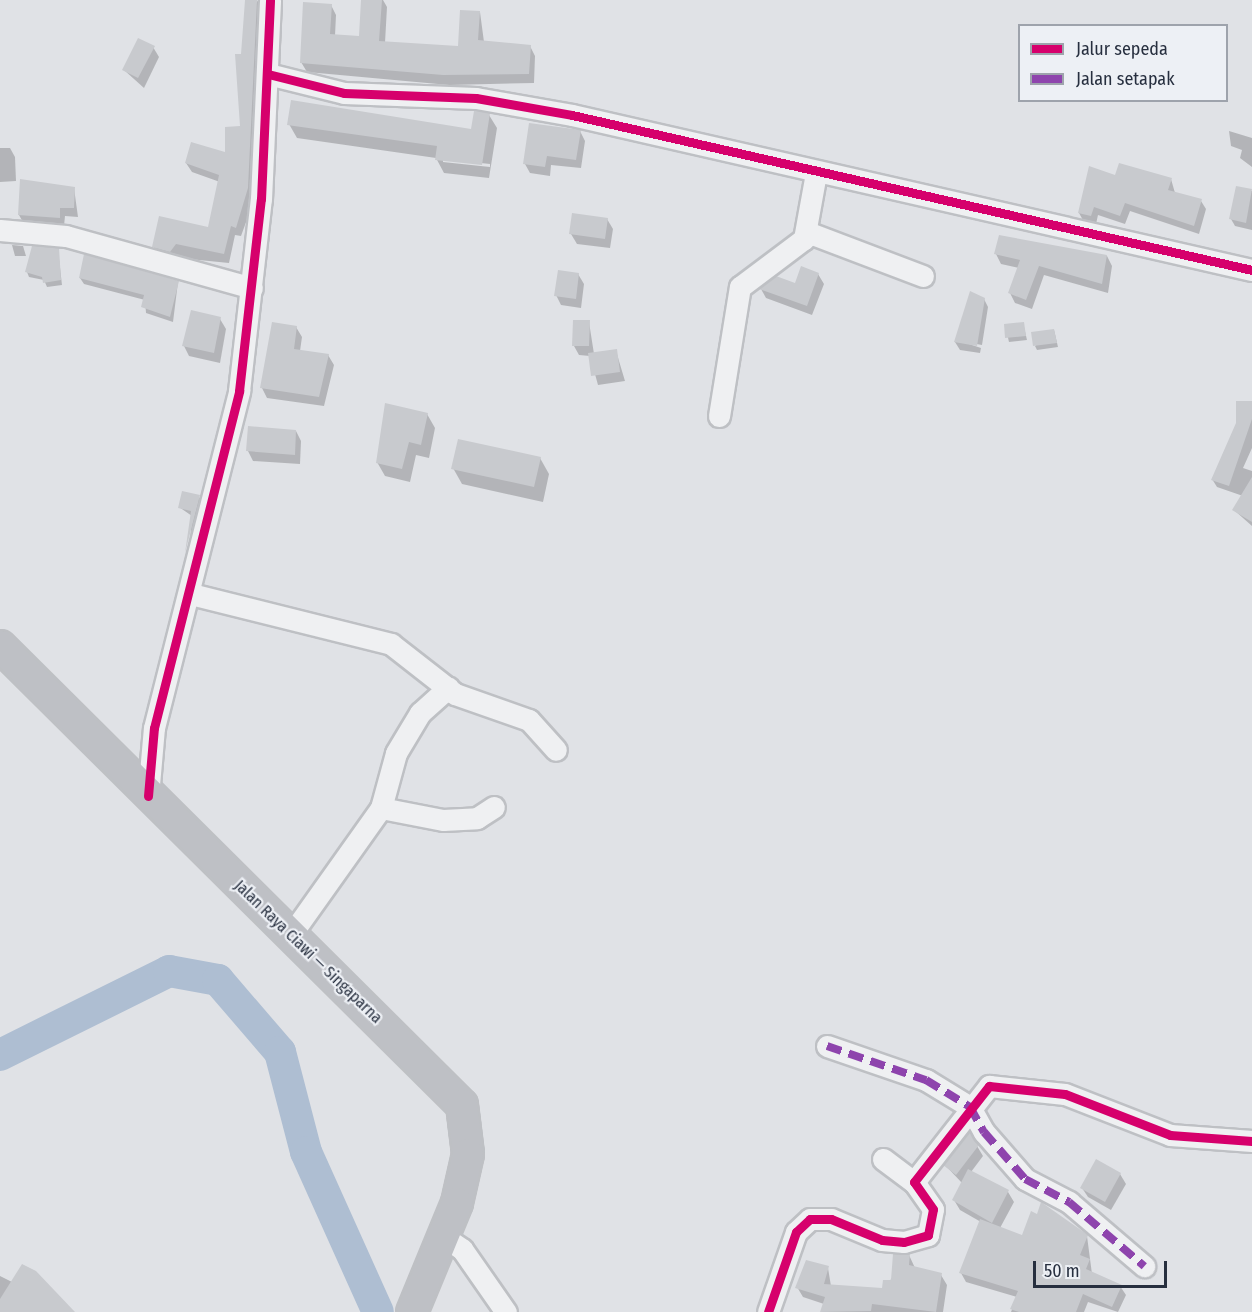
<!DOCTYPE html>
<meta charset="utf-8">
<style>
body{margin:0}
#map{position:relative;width:1252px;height:1312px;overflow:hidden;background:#e0e2e6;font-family:"Fira Sans Condensed",sans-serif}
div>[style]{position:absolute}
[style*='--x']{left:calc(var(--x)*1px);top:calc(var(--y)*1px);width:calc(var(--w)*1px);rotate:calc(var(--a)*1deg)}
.shadow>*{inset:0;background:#0003}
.river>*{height:32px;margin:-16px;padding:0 16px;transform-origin:16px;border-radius:16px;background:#aebed2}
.building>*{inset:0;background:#c8cace}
.roads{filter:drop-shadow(2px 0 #bec0c4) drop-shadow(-2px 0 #bec0c4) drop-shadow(0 2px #bec0c4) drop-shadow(0 -2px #bec0c4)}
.street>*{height:21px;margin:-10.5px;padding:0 10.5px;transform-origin:10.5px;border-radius:10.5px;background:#eff0f2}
.secondary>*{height:30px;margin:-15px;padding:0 15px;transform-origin:15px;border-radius:15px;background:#bec0c5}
.quiet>*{height:8px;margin-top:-4px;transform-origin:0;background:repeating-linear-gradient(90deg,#8e44ad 0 15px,transparent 0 23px)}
.cycleway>*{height:9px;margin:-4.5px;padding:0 4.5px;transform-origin:4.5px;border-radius:4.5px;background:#d6006c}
span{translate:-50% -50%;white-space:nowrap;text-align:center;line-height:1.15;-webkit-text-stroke:4.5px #edf0f5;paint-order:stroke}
.street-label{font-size:16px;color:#272f3f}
.legend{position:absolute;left:1018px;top:24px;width:210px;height:78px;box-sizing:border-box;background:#edf0f5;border:2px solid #9ea3ac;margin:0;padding:8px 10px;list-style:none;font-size:18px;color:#272f3f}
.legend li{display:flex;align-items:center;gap:12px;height:30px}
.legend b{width:30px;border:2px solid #9ea3ac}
.scale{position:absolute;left:1033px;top:1261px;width:134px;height:27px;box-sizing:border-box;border:3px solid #272f3f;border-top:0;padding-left:8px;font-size:18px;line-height:21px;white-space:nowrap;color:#272f3f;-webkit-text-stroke:4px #edf0f5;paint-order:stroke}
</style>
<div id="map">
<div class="shadow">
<div style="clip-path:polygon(257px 0,262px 10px,249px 214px,241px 236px,235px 235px,229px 263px,159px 256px,154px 247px,210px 228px,220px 182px,192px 172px,186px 163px,226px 154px,241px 128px,242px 56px)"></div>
<div style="clip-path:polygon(363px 0,383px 0,387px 7px,385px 43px,459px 47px,480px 12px,484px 42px,530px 46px,535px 56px,534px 83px,449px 85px,307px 72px,301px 62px,331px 5px,336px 15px,335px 36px,360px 37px)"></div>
<div style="clip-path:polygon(153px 47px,159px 57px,144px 88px,124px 70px)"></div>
<div style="clip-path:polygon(evenodd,489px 115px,497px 128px,489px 178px,444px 173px,436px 158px,297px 138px,289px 124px,473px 130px,489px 115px,443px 159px,490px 164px,490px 167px,443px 162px,443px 159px)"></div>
<div style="clip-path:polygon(580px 131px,585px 141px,581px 168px,551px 165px,550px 176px,530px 173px,525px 164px)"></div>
<div style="clip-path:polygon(1229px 131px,1252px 138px,1252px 167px,1240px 158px,1242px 150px,1231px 146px)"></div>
<div style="clip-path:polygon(0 148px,10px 148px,15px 157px,16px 181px,0 182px)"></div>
<div style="clip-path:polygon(1116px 177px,1171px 179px,1175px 193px,1201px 201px,1206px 209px,1199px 234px,1130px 211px,1125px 224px,1098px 215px,1096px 224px,1084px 222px,1079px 213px)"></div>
<div style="clip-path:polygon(21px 180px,74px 188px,78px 217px,65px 216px,64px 226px,24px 224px,19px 215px)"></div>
<div style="clip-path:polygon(1237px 188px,1252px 191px,1252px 230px,1235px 226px,1231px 219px)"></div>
<div style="clip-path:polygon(607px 219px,613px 229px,610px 248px,577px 244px,571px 234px)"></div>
<div style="clip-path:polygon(12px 245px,23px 246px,26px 256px,15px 256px)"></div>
<div style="clip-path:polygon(58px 250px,62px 285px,47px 287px,44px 280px,29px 277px,27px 272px)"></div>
<div style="clip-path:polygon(996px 254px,1107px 256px,1112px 266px,1108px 293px,1044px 275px,1032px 309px,1015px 303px,1010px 293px,1019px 268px,1001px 264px)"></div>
<div style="clip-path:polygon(578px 274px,584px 284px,581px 308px,561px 305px,556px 295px)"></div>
<div style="clip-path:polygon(818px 274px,824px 284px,812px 315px,766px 298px,761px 289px,796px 285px)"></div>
<div style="clip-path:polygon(80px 278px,178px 282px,173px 322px,146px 313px,145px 300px,84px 284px)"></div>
<div style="clip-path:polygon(984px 299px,988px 307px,982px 345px,960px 341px,981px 348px,980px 353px,960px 350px,955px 342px)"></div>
<div style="clip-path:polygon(220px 319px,226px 329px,220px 363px,189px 356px,184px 346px)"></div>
<div style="clip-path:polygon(589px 322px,594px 354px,616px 351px,625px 381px,598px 385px,590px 356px,579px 355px,574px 346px)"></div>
<div style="clip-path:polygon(1023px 323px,1027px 340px,1009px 342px,1005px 325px)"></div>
<div style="clip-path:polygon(296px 327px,302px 337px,300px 351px,328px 355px,334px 365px,324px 406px,267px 398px,262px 388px)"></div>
<div style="clip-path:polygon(1054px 330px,1058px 347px,1037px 350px,1035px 346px)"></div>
<div style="clip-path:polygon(1252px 403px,1252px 448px,1243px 468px,1252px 471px,1252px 526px,1234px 510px,1243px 496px,1217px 487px,1212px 479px)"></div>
<div style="clip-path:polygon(427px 414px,435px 428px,429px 458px,416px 455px,410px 482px,385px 476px,377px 462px)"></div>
<div style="clip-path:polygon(296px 431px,301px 441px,300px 464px,253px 461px,248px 451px)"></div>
<div style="clip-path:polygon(540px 458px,549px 474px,543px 502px,462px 484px,453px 468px)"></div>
<div style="clip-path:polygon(199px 497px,203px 504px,189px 557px,192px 516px,179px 507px)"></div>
<div style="clip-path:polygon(977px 1146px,983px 1156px,971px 1172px,1008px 1192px,1014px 1202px,1000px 1228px,1022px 1237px,1087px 1236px,1092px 1274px,1120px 1286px,1126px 1295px,1118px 1312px,1088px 1302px,1084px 1312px,1011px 1312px,1017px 1297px,966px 1282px,961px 1273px,981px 1222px,960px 1210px,954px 1200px,962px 1183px,945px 1165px)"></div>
<div style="clip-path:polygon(1120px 1174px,1126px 1184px,1111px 1210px,1088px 1197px,1082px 1188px)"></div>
<div style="clip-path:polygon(909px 1255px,915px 1268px,941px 1275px,947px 1285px,943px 1312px,822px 1312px,824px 1304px,803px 1297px,797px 1287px,828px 1268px,831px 1286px,883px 1290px)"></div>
<div style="clip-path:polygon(0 1276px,14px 1283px,71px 1312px,0 1312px)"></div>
</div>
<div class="river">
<div style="--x:0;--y:1055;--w:189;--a:-26.4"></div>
<div style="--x:169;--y:971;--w:50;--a:10.4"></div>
<div style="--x:218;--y:980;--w:95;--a:49.3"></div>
<div style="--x:280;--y:1052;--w:103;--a:75.4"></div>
<div style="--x:306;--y:1152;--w:175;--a:65.8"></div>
</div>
<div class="building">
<div style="clip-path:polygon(245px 0,257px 0,248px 188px,236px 228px,231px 226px,224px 254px,176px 244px,170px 252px,152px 247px,159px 216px,208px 227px,219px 175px,185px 163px,191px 142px,225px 152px,225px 127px,240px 126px,235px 54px,241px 54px)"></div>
<div style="clip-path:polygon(361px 0,382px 0,379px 41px,458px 46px,460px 10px,480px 11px,478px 40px,531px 45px,529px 74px,443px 75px,300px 63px,303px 2px,332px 4px,330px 34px,359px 36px)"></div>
<div style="clip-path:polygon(138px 38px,155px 46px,138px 78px,122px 70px)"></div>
<div style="clip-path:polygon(291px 100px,471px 129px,474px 111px,490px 113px,482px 165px,435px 160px,437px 146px,287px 125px)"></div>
<div style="clip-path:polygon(529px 123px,581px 130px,576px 160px,547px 156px,545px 167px,523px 164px)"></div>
<div style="clip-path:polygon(1119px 163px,1172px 178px,1168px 190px,1202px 199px,1194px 226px,1125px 203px,1120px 216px,1094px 207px,1091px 216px,1078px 213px,1089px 166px,1115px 175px)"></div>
<div style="clip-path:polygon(20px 179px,75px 187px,74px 208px,60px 208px,60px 218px,18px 215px)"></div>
<div style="clip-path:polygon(1236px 186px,1252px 189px,1246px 223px,1229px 219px)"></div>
<div style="clip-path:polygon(572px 213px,608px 218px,605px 239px,569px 234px)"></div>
<div style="clip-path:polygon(999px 235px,1107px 255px,1102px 284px,1039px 266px,1026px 300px,1008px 293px,1020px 260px,994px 254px)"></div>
<div style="clip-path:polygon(32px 246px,59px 248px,61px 280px,43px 283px,42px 277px,25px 272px)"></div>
<div style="clip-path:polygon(84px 254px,179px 281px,170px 317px,141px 307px,144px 295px,79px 278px)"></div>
<div style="clip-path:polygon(801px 266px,819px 273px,807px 306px,759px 289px,776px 276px,795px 283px)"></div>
<div style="clip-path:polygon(558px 270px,579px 273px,576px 299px,554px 296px)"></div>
<div style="clip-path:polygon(970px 291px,985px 298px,977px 346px,954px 342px)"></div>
<div style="clip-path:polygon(191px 310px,221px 317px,214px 353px,182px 346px)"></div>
<div style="clip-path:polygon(573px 320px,590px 320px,589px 346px,572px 346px)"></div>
<div style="clip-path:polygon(272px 322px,297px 326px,294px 349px,329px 354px,319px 397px,260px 388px)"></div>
<div style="clip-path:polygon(1024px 322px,1026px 336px,1005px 338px,1004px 324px)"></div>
<div style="clip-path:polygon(1054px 329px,1057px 343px,1033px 346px,1031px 332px)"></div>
<div style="clip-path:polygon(617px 349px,620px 372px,591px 376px,588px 353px)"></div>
<div style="clip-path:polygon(1236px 401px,1252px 401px,1252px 419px,1229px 486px,1211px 480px,1236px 423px)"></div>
<div style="clip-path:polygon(385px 403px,428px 413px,421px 445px,409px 442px,402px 469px,376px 463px)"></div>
<div style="clip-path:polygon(248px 426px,296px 430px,295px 455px,246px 451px)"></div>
<div style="clip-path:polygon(458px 439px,541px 457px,534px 487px,451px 469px)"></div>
<div style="clip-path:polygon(1252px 477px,1252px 522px,1232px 510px)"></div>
<div style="clip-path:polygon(182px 491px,200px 495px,185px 553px,191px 511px,178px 508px)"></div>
<div style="clip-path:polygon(969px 1132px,979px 1145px,956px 1175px,943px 1165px)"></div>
<div style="clip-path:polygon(1096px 1159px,1121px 1173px,1105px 1202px,1080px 1188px)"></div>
<div style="clip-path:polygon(968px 1169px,1009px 1190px,992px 1223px,952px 1200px)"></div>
<div style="clip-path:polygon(1041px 1202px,1088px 1235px,1080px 1255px,1090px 1259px,1086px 1269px,1122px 1285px,1112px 1307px,1083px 1294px,1076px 1312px,1019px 1312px,1010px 1309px,1018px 1291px,959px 1273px,980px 1219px,1022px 1235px,1031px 1211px,1037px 1214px)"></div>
<div style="clip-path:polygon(910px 1253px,909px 1265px,942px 1273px,936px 1312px,872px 1304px,871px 1311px,820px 1312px,825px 1297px,795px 1288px,806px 1260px,829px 1266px,824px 1284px,882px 1288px,883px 1280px,891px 1280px,893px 1254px)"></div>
<div style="clip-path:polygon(22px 1264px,36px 1271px,75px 1312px,0 1312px,0 1299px)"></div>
</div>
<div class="roads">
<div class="street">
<div style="--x:268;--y:74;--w:78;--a:14"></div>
<div style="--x:344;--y:93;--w:132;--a:2.2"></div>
<div style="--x:476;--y:98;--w:97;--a:10"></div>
<div style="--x:572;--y:115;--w:697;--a:12.84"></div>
<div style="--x:0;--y:230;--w:66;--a:5.2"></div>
<div style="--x:66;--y:236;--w:193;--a:15.6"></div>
<div style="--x:807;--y:232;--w:124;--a:20.8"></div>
<div style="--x:719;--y:416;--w:131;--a:-80.8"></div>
<div style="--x:740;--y:287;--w:80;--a:-36.9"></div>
<div style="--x:804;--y:239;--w:67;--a:-79.7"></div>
<div style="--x:191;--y:594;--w:206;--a:14"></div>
<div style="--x:391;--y:644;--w:81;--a:38"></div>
<div style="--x:455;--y:694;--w:78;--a:19.4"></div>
<div style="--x:529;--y:720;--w:40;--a:48"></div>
<div style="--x:148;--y:796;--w:68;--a:-85"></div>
<div style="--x:154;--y:728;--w:348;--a:-75.8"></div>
<div style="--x:239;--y:391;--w:193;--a:-83.5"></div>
<div style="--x:261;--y:199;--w:199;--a:-87.4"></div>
<div style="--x:381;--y:808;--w:63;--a:11"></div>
<div style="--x:443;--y:820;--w:34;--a:-3"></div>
<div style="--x:477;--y:818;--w:20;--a:-33"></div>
<div style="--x:290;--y:936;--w:157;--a:-54.6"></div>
<div style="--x:381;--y:808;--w:57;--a:-74.7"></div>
<div style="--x:396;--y:753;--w:47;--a:-59"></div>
<div style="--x:420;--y:713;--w:38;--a:-42"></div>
<div style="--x:827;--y:1046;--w:105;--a:19"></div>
<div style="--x:926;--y:1080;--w:52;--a:31.5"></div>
<div style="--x:970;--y:1107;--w:29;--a:61"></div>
<div style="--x:984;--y:1132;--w:62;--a:48.9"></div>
<div style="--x:1025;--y:1179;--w:50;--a:27.6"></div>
<div style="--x:1069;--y:1202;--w:99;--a:40.5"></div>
<div style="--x:883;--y:1159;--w:39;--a:37"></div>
<div style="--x:444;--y:1237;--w:22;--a:34"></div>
<div style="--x:462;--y:1249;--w:77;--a:55.1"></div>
<div style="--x:768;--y:1312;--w:85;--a:-70.7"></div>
<div style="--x:796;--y:1232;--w:19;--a:-43"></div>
<div style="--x:810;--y:1219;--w:21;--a:0"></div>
<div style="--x:831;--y:1219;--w:55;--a:22.4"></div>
<div style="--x:882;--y:1240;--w:22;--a:5"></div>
<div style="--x:904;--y:1242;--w:25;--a:-16"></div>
<div style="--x:928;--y:1235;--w:26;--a:-79"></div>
<div style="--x:933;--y:1209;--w:33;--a:-125"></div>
<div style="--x:914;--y:1182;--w:122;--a:-52"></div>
<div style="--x:989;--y:1086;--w:76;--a:6"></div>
<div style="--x:1065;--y:1094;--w:113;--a:21.3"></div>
<div style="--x:1170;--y:1135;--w:82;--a:4.2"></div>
</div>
<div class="secondary">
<div style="--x:0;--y:646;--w:651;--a:44.81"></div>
<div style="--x:462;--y:1105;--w:49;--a:83"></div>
<div style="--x:468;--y:1154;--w:50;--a:102.7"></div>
<div style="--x:457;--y:1203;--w:118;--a:112.4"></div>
</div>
</div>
<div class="quiet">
<div style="--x:827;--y:1046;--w:105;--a:19"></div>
<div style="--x:926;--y:1080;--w:52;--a:31.5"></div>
<div style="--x:970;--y:1107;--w:29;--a:61"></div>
<div style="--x:984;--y:1132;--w:62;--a:48.9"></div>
<div style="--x:1025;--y:1179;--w:50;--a:27.6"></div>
<div style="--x:1069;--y:1202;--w:99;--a:40.5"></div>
</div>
<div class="cycleway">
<div style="--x:268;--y:74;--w:78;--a:14"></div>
<div style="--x:344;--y:93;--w:132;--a:2.2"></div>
<div style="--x:476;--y:98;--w:97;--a:10"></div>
<div style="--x:572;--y:115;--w:697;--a:12.84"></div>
<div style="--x:148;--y:796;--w:68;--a:-85"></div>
<div style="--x:154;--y:728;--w:348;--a:-75.8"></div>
<div style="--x:239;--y:391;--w:193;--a:-83.5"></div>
<div style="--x:261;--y:199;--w:199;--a:-87.4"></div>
<div style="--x:768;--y:1312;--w:85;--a:-70.7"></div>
<div style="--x:796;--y:1232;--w:19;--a:-43"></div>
<div style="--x:810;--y:1219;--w:21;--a:0"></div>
<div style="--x:831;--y:1219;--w:55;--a:22.4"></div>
<div style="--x:882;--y:1240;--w:22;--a:5"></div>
<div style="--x:904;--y:1242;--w:25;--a:-16"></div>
<div style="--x:928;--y:1235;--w:26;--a:-79"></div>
<div style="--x:933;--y:1209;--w:33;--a:-125"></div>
<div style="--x:914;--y:1182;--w:122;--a:-52"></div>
<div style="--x:989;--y:1086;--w:76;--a:6"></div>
<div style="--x:1065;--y:1094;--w:113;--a:21.3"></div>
<div style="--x:1170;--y:1135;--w:82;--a:4.2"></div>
</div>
<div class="street-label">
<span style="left:308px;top:952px;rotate:44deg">Jalan Raya Ciawi — Singaparna</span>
</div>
<ul class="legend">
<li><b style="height:8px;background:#d6006c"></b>Jalur sepeda</li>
<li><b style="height:8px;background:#8e44ad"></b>Jalan setapak</li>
</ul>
<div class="scale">50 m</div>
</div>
